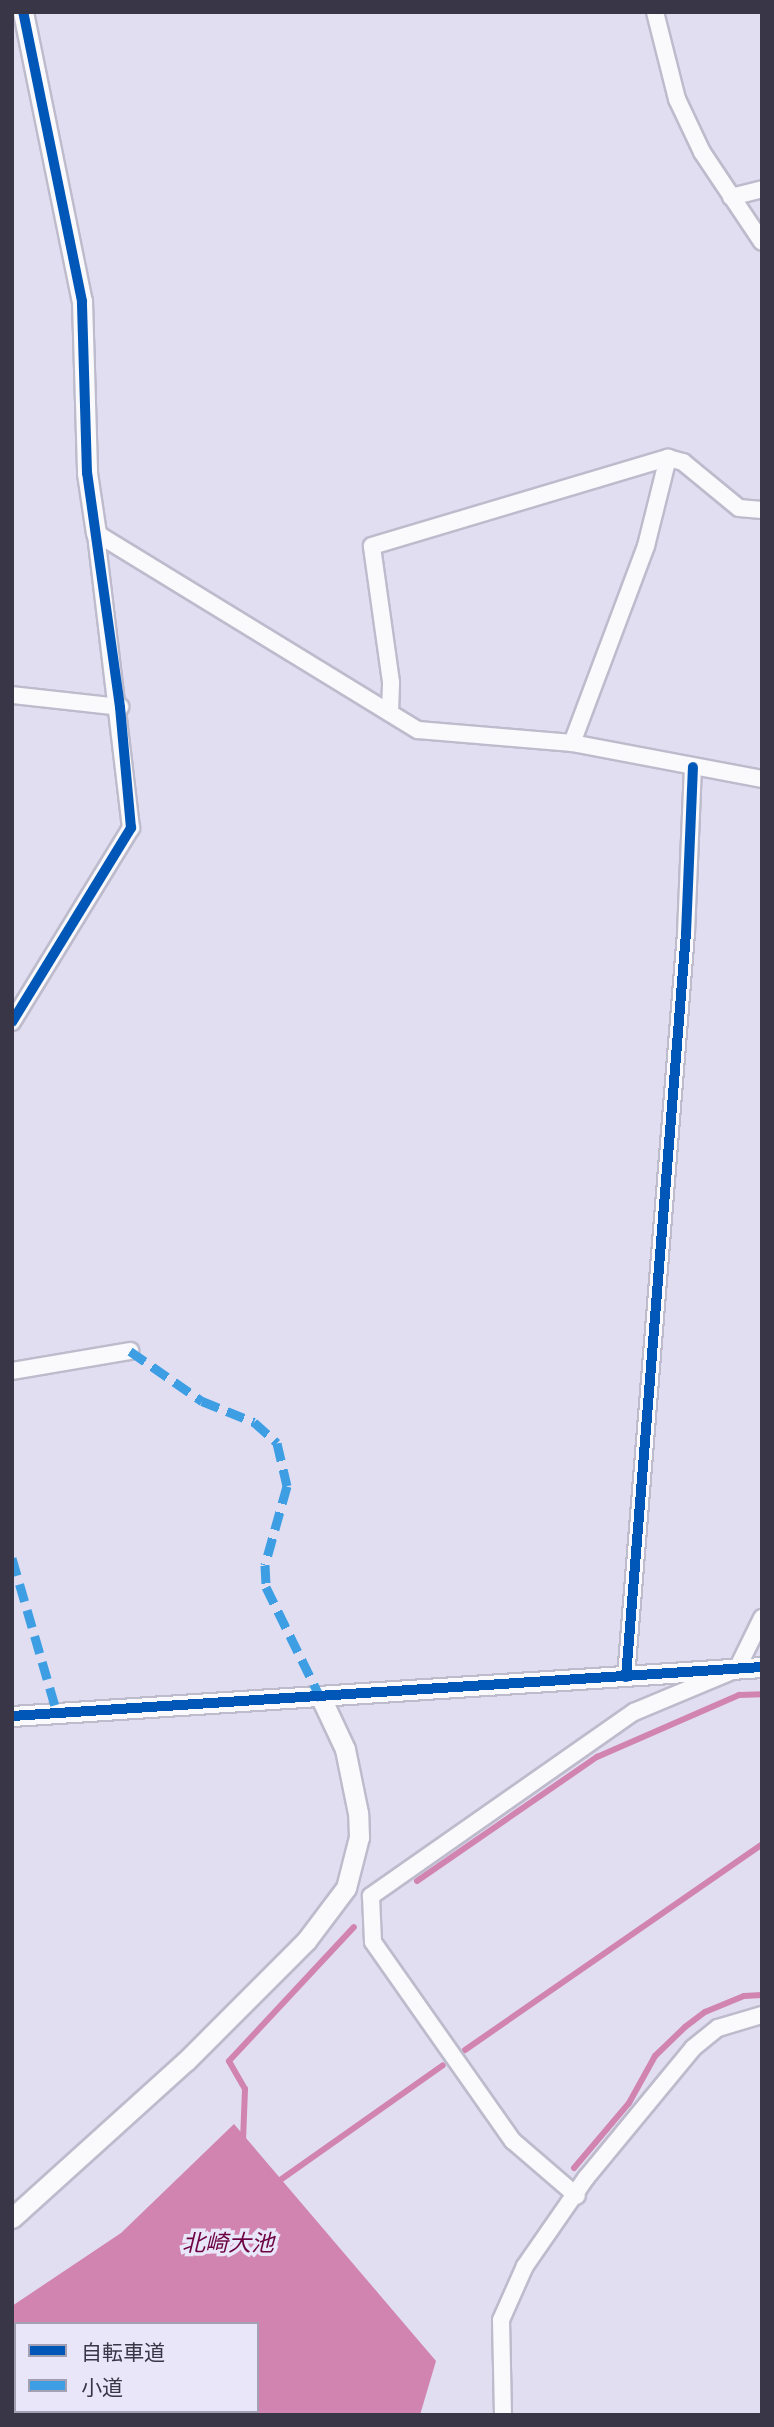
<!DOCTYPE html>
<meta charset="utf-8">
<style>
body{margin:0}
#map{position:relative;width:774px;height:2427px;overflow:hidden;background:#e1def2;font-family:Manrope,"Noto Sans JP",sans-serif}
div>[style]{position:absolute}
[style*='--x']{left:calc(var(--x)*1px);top:calc(var(--y)*1px);width:calc(var(--w)*1px);rotate:calc(var(--a)*1deg)}
.water>*{inset:0;background:#d184b0}
.stream>*{height:6px;margin:-3px;padding:0 3px;transform-origin:3px;border-radius:3px;background:#d184b0}
.roads{filter:drop-shadow(2px 0 #bdbbcc) drop-shadow(-2px 0 #bdbbcc) drop-shadow(0 2px #bdbbcc) drop-shadow(0 -2px #bdbbcc)}
.minor>*{height:16px;margin:-8px;padding:0 8px;transform-origin:8px;border-radius:8px;background:#fafafd}
.tertiary>*{height:19px;margin:-9.5px;padding:0 9.5px;transform-origin:9.5px;border-radius:9.5px;background:#fafafd}
.quiet>*{height:9px;margin-top:-4.5px;transform-origin:0;background:repeating-linear-gradient(90deg,#3e9ee4 0 18px,transparent 0 27px)}
.cycleway>*{height:10px;margin:-5px;padding:0 5px;transform-origin:5px;border-radius:5px;background:#0057b8}
span{translate:-50% -50%;white-space:nowrap;text-align:center;line-height:1.15;-webkit-text-stroke:7px #e8e6f8;paint-order:stroke}
.water-label{font-size:23px;color:#6d0343;font-style:italic}
.frame{position:absolute;inset:0;border:14px solid #393648;pointer-events:none}
.legend{position:absolute;left:14px;top:2322px;width:245px;height:91px;box-sizing:border-box;background:#e8e6f8;border:2px solid #a2a0b2;margin:0;padding:9px 12px;list-style:none;font-size:21px;color:#393648}
.legend li{display:flex;align-items:center;gap:14px;height:35px}
.legend b{width:35px;border:2px solid #a2a0b2}
</style>
<div id="map">
<div class="water">
<div style="clip-path:polygon(evenodd,234px 2124px,436px 2361px,420px 2415px,12px 2415px,12px 2306px,121px 2233px,234px 2124px,16px 2324px,257px 2324px,257px 2411px,16px 2411px,16px 2324px)"></div>
</div>
<div class="stream">
<div style="--x:417;--y:1881;--w:219;--a:-34.6"></div>
<div style="--x:597;--y:1757;--w:155;--a:-23.6"></div>
<div style="--x:739;--y:1695;--w:23;--a:-2"></div>
<div style="--x:465;--y:2050;--w:361;--a:-34.7"></div>
<div style="--x:243;--y:2141;--w:52;--a:-87.8"></div>
<div style="--x:245;--y:2089;--w:32;--a:-120"></div>
<div style="--x:229;--y:2061;--w:183;--a:-47"></div>
<div style="--x:574;--y:2168;--w:85;--a:-49.8"></div>
<div style="--x:629;--y:2103;--w:54;--a:-61"></div>
<div style="--x:655;--y:2056;--w:42;--a:-44"></div>
<div style="--x:685;--y:2027;--w:25;--a:-37"></div>
<div style="--x:705;--y:2012;--w:42;--a:-22.3"></div>
<div style="--x:744;--y:1996;--w:18;--a:-3"></div>
<div style="--x:276;--y:2183;--w:204;--a:-35.2"></div>
</div>
<div class="roads">
<div class="minor">
<div style="--x:655;--y:12;--w:90;--a:75.8"></div>
<div style="--x:677;--y:99;--w:59;--a:64.7"></div>
<div style="--x:702;--y:152;--w:108;--a:56.3"></div>
<div style="--x:731;--y:197;--w:32;--a:-14"></div>
<div style="--x:12;--y:695;--w:109;--a:6.3"></div>
<div style="--x:390;--y:713;--w:31;--a:-88"></div>
<div style="--x:391;--y:682;--w:137;--a:-98"></div>
<div style="--x:372;--y:546;--w:309;--a:-16.6"></div>
<div style="--x:572;--y:743;--w:210;--a:-69.4"></div>
<div style="--x:646;--y:546;--w:91;--a:-76"></div>
<div style="--x:668;--y:458;--w:16;--a:15"></div>
<div style="--x:683;--y:462;--w:72;--a:39.4"></div>
<div style="--x:739;--y:508;--w:23;--a:5"></div>
<div style="--x:12;--y:1022;--w:228;--a:-58.5"></div>
<div style="--x:131;--y:828;--w:297;--a:-96.8"></div>
<div style="--x:96;--y:533;--w:377;--a:31.5"></div>
<div style="--x:418;--y:730;--w:155;--a:4.8"></div>
<div style="--x:572;--y:743;--w:193;--a:10.7"></div>
<div style="--x:12;--y:1371;--w:120;--a:-9.6"></div>
<div style="--x:626;--y:1677;--w:746;--a:-85.39"></div>
<div style="--x:686;--y:933;--w:166;--a:-87.6"></div>
<div style="--x:371;--y:1896;--w:321;--a:-35"></div>
<div style="--x:634;--y:1712;--w:112;--a:-22.7"></div>
<div style="--x:737;--y:1669;--w:57;--a:-63.9"></div>
<div style="--x:371;--y:1896;--w:46;--a:87.5"></div>
<div style="--x:373;--y:1942;--w:243;--a:54.9"></div>
<div style="--x:513;--y:2141;--w:84;--a:40.7"></div>
<div style="--x:503;--y:2415;--w:95;--a:-91.2"></div>
<div style="--x:501;--y:2320;--w:59;--a:-66"></div>
<div style="--x:525;--y:2266;--w:107;--a:-55.3"></div>
<div style="--x:586;--y:2178;--w:168;--a:-50.5"></div>
<div style="--x:693;--y:2048;--w:32;--a:-39"></div>
<div style="--x:718;--y:2028;--w:46;--a:-16.5"></div>
</div>
<div class="tertiary">
<div style="--x:23;--y:12;--w:295;--a:78.5"></div>
<div style="--x:82;--y:301;--w:172;--a:88.3"></div>
<div style="--x:87;--y:473;--w:61;--a:81.5"></div>
<div style="--x:12;--y:1716;--w:752;--a:-3.74"></div>
<div style="--x:12;--y:2218;--w:234;--a:-42.1"></div>
<div style="--x:186;--y:2061;--w:170;--a:-45"></div>
<div style="--x:306;--y:1941;--w:66;--a:-53"></div>
<div style="--x:346;--y:1888;--w:53;--a:-75.7"></div>
<div style="--x:359;--y:1837;--w:24;--a:-92"></div>
<div style="--x:358;--y:1813;--w:65;--a:-101.5"></div>
<div style="--x:345;--y:1749;--w:54;--a:-115.1"></div>
</div>
</div>
<div class="quiet">
<div style="--x:130;--y:1351;--w:88;--a:34.8"></div>
<div style="--x:202;--y:1401;--w:56;--a:22"></div>
<div style="--x:254;--y:1422;--w:31;--a:42"></div>
<div style="--x:277;--y:1443;--w:44;--a:76.9"></div>
<div style="--x:287;--y:1486;--w:82;--a:105.6"></div>
<div style="--x:265;--y:1565;--w:22;--a:87"></div>
<div style="--x:266;--y:1587;--w:125;--a:63.8"></div>
<div style="--x:12;--y:1558;--w:161;--a:73.8"></div>
</div>
<div class="cycleway">
<div style="--x:12;--y:1022;--w:228;--a:-58.5"></div>
<div style="--x:131;--y:828;--w:121;--a:-95.2"></div>
<div style="--x:120;--y:707;--w:236;--a:-98"></div>
<div style="--x:87;--y:473;--w:172;--a:-91.7"></div>
<div style="--x:82;--y:301;--w:295;--a:-101.5"></div>
<div style="--x:626;--y:1677;--w:746;--a:-85.39"></div>
<div style="--x:686;--y:933;--w:166;--a:-87.6"></div>
<div style="--x:12;--y:1716;--w:752;--a:-3.74"></div>
</div>
<div class="water-label">
<span style="left:228px;top:2242px">北崎大池</span>
</div>
<div class="frame"></div>
<ul class="legend">
<li><b style="height:9px;background:#0057b8"></b>自転車道</li>
<li><b style="height:9px;background:#3e9ee4"></b>小道</li>
</ul>
</div>
